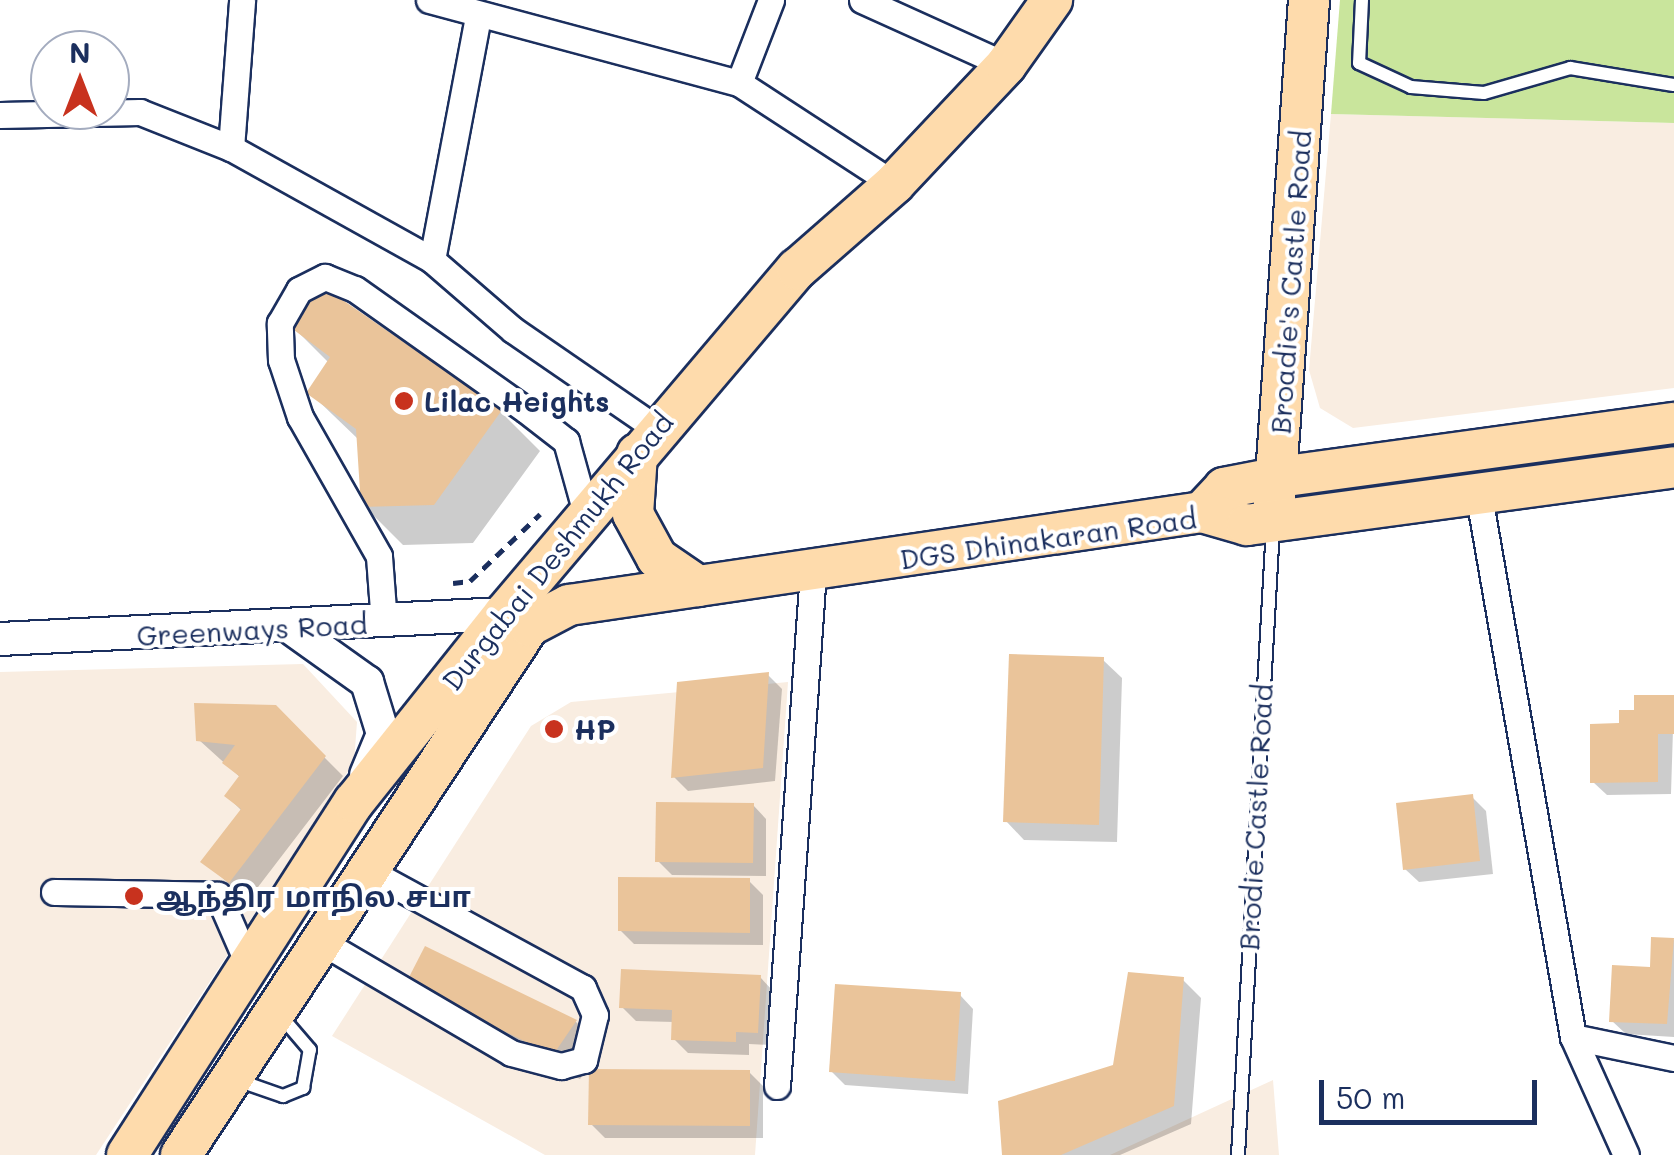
<!DOCTYPE html>
<meta charset="utf-8">
<style>
body{margin:0}
#map{position:relative;width:1674px;height:1155px;overflow:hidden;background:#fff;font-family:Mali,"Noto Sans Tamil",sans-serif}
div>[style]{position:absolute}
[style*='--x']{left:calc(var(--x)*1px);top:calc(var(--y)*1px);width:calc(var(--w)*1px);rotate:calc(var(--a)*1deg)}
.built>*{inset:0;background:#f9ede1}
.green>*{inset:0;background:#c9e59c}
.shadow>*{inset:0;background:#0003}
.building>*{inset:0;background:#eac49a}
.path>*{height:5px;margin-top:-2.5px;transform-origin:0;background:repeating-linear-gradient(90deg,#1b2f5e 0 10px,transparent 0 18px)}
.roads{filter:drop-shadow(2px 0 #1b2f5e) drop-shadow(-2px 0 #1b2f5e) drop-shadow(0 2px #1b2f5e) drop-shadow(0 -2px #1b2f5e)}
.service>*{height:12px;margin:-6px;padding:0 6px;transform-origin:6px;border-radius:6px;background:#fff}
.minor>*{height:25px;margin:-12.5px;padding:0 12.5px;transform-origin:12.5px;border-radius:12.5px;background:#fff}
.tertiary>*{height:32px;margin:-16px;padding:0 16px;transform-origin:16px;border-radius:16px;background:#fff}
.primary>*{height:40px;margin:-20px;padding:0 20px;transform-origin:20px;border-radius:20px;background:#fedbac}
.dots>*{width:28px;height:28px;translate:-50% -50%;box-sizing:border-box;border:5px solid #fff;border-radius:50%}
span{translate:-50% -50%;white-space:nowrap;text-align:center;line-height:1.15;-webkit-text-stroke:8px #fff;paint-order:stroke}
.street-label{font-size:28px;color:#1b2f5e}
.poi-label{font-size:28px;color:#1b2f5e;font-weight:700}
.left{translate:0 -50%;text-align:left}
.north{position:absolute;left:30px;top:30px;width:100px;height:100px;box-sizing:border-box;background:#fff;border:2px solid #a4acbf;border-radius:50%;rotate:0deg;font-size:28px;font-weight:700;line-height:40px;text-align:center;color:#1b2f5e}
.north::after{content:'';display:block;margin:auto;width:35px;height:45px;background:#c8321e;clip-path:polygon(50% 0,100% 100%,50% 72%,0 100%)}
.scale{position:absolute;left:1319px;top:1080px;width:218px;height:45px;box-sizing:border-box;border:5px solid #1b2f5e;border-top:0;padding-left:12px;font-size:30px;line-height:35px;white-space:nowrap;color:#1b2f5e;-webkit-text-stroke:8px #fff;paint-order:stroke}
</style>
<div id="map">
<div class="built">
<div style="clip-path:polygon(1331px 114px,1674px 123px,1674px 388px,1353px 428px,1320px 408px,1309px 370px)"></div>
<div style="clip-path:polygon(303px 664px,357px 722px,354px 762px,96px 1155px,0 1155px,0 672px)"></div>
<div style="clip-path:polygon(788px 682px,755px 1155px,545px 1155px,332px 1036px,531px 726px,571px 702px)"></div>
<div style="clip-path:polygon(1273px 1080px,1279px 1155px,1110px 1155px)"></div>
</div>
<div class="green">
<div style="clip-path:polygon(1340px 0,1674px 0,1674px 123px,1331px 114px)"></div>
</div>
<div class="shadow">
<div style="clip-path:polygon(321px 288px,501px 412px,540px 451px,473px 543px,403px 545px,364px 506px,358px 439px,309px 392px,329px 363px,293px 327px)"></div>
<div style="clip-path:polygon(1103px 660px,1122px 678px,1117px 842px,1024px 840px,1006px 821px)"></div>
<div style="clip-path:polygon(768px 675px,782px 689px,775px 781px,688px 791px,674px 777px)"></div>
<div style="clip-path:polygon(1674px 697px,1671px 794px,1607px 795px,1593px 782px,1622px 726px)"></div>
<div style="clip-path:polygon(275px 708px,343px 776px,248px 900px,203px 861px,242px 811px,227px 796px,241px 778px,199px 740px)"></div>
<div style="clip-path:polygon(1472px 797px,1486px 811px,1493px 874px,1419px 882px,1405px 869px)"></div>
<div style="clip-path:polygon(753px 805px,766px 819px,766px 876px,672px 875px,658px 861px)"></div>
<div style="clip-path:polygon(749px 881px,763px 895px,763px 945px,634px 944px,620px 930px)"></div>
<div style="clip-path:polygon(1653px 939px,1674px 940px,1674px 1037px,1626px 1034px,1612px 1021px,1652px 969px)"></div>
<div style="clip-path:polygon(426px 949px,576px 1022px,602px 1047px,580px 1079px,435px 1008px)"></div>
<div style="clip-path:polygon(760px 977px,773px 991px,771px 1045px,749px 1044px,749px 1055px,688px 1053px,674px 1039px,674px 1022px,636px 1021px,622px 1007px)"></div>
<div style="clip-path:polygon(1183px 980px,1201px 998px,1191px 1124px,1120px 1155px,1004px 1155px,1115px 1067px)"></div>
<div style="clip-path:polygon(960px 995px,973px 1009px,968px 1094px,845px 1085px,831px 1071px)"></div>
<div style="clip-path:polygon(749px 1072px,763px 1086px,763px 1138px,605px 1138px,591px 1124px)"></div>
</div>
<div class="building">
<div style="clip-path:polygon(321px 285px,502px 410px,434px 505px,361px 507px,356px 429px,306px 393px,330px 357px,290px 327px)"></div>
<div style="clip-path:polygon(1009px 654px,1104px 657px,1099px 825px,1003px 822px)"></div>
<div style="clip-path:polygon(769px 672px,763px 768px,671px 778px,677px 682px)"></div>
<div style="clip-path:polygon(1634px 695px,1674px 695px,1674px 734px,1658px 734px,1658px 782px,1590px 783px,1590px 724px,1619px 723px,1619px 710px,1634px 710px)"></div>
<div style="clip-path:polygon(194px 703px,276px 705px,326px 756px,229px 883px,200px 862px,241px 809px,224px 796px,239px 776px,222px 763px,235px 745px,196px 741px)"></div>
<div style="clip-path:polygon(1473px 794px,1480px 861px,1403px 870px,1396px 803px)"></div>
<div style="clip-path:polygon(656px 802px,754px 803px,753px 863px,655px 862px)"></div>
<div style="clip-path:polygon(618px 877px,750px 878px,750px 933px,618px 931px)"></div>
<div style="clip-path:polygon(1651px 937px,1674px 938px,1667px 1024px,1609px 1022px,1612px 965px,1650px 967px)"></div>
<div style="clip-path:polygon(425px 946px,577px 1020px,553px 1055px,406px 983px)"></div>
<div style="clip-path:polygon(621px 969px,761px 975px,758px 1033px,736px 1032px,736px 1042px,671px 1040px,672px 1010px,619px 1008px)"></div>
<div style="clip-path:polygon(1128px 972px,1184px 977px,1174px 1106px,1061px 1155px,1002px 1155px,998px 1101px,1113px 1065px)"></div>
<div style="clip-path:polygon(835px 984px,961px 992px,955px 1081px,829px 1072px)"></div>
<div style="clip-path:polygon(589px 1069px,750px 1070px,750px 1126px,588px 1125px)"></div>
</div>
<div class="path">
<div style="--x:453;--y:583;--w:17;--a:-7"></div>
<div style="--x:470;--y:581;--w:97;--a:-43.7"></div>
</div>
<div class="roads">
<div class="service">
<div style="--x:1362;--y:0;--w:63;--a:92.7"></div>
<div style="--x:1359;--y:63;--w:57;--a:24.8"></div>
<div style="--x:1411;--y:87;--w:73;--a:4.7"></div>
<div style="--x:1484;--y:93;--w:90;--a:-16.2"></div>
<div style="--x:1570;--y:68;--w:105;--a:9.3"></div>
<div style="--x:237;--y:1080;--w:49;--a:19.2"></div>
<div style="--x:283;--y:1096;--w:22;--a:-22"></div>
<div style="--x:303;--y:1088;--w:39;--a:-80"></div>
<div style="--x:310;--y:1050;--w:45;--a:-130.5"></div>
<div style="--x:1238;--y:1155;--w:629;--a:-86.81"></div>
</div>
<div class="minor">
<div style="--x:429;--y:0;--w:321;--a:15"></div>
<div style="--x:739;--y:83;--w:185;--a:33.1"></div>
<div style="--x:862;--y:0;--w:158;--a:24.3"></div>
<div style="--x:739;--y:83;--w:89;--a:-68.9"></div>
<div style="--x:0;--y:115;--w:140;--a:-1.2"></div>
<div style="--x:140;--y:112;--w:98;--a:21.6"></div>
<div style="--x:231;--y:148;--w:230;--a:29.1"></div>
<div style="--x:432;--y:260;--w:107;--a:40.8"></div>
<div style="--x:513;--y:330;--w:175;--a:34.5"></div>
<div style="--x:231;--y:148;--w:148;--a:-85.7"></div>
<div style="--x:432;--y:260;--w:247;--a:-79.3"></div>
<div style="--x:1478;--y:491;--w:554;--a:80.13"></div>
<div style="--x:1573;--y:1037;--w:129;--a:65.8"></div>
<div style="--x:384;--y:623;--w:67;--a:-94.3"></div>
<div style="--x:379;--y:556;--w:160;--a:-119.6"></div>
<div style="--x:300;--y:417;--w:60;--a:-108.4"></div>
<div style="--x:281;--y:360;--w:37;--a:-92"></div>
<div style="--x:280;--y:323;--w:38;--a:-60"></div>
<div style="--x:299;--y:290;--w:29;--a:-27"></div>
<div style="--x:325;--y:277;--w:32;--a:22"></div>
<div style="--x:355;--y:289;--w:209;--a:35.3"></div>
<div style="--x:526;--y:410;--w:51;--a:37.8"></div>
<div style="--x:566;--y:441;--w:75;--a:74.5"></div>
<div style="--x:54;--y:892;--w:164;--a:1"></div>
<div style="--x:218;--y:895;--w:77;--a:66.4"></div>
<div style="--x:322;--y:942;--w:219;--a:30.4"></div>
<div style="--x:511;--y:1053;--w:52;--a:14.6"></div>
<div style="--x:561;--y:1066;--w:24;--a:-15"></div>
<div style="--x:584;--y:1060;--w:46;--a:-76.3"></div>
<div style="--x:595;--y:1015;--w:30;--a:-114"></div>
<div style="--x:583;--y:988;--w:245;--a:-151.4"></div>
<div style="--x:1573;--y:1037;--w:103;--a:11.7"></div>
<div style="--x:777;--y:1086;--w:516;--a:-86"></div>
</div>
<div class="tertiary">
<div style="--x:294;--y:630;--w:90;--a:35.5"></div>
<div style="--x:367;--y:682;--w:54;--a:72.9"></div>
<div style="--x:383;--y:734;--w:44;--a:112.5"></div>
<div style="--x:0;--y:639;--w:505;--a:-2.84"></div>
</div>
<div class="primary">
<div style="--x:637;--y:454;--w:60;--a:93.8"></div>
<div style="--x:633;--y:514;--w:50;--a:61.4"></div>
<div style="--x:657;--y:558;--w:50;--a:34.3"></div>
<div style="--x:1202;--y:512;--w:33;--a:-47"></div>
<div style="--x:1224;--y:488;--w:63;--a:-11"></div>
<div style="--x:1286;--y:476;--w:392;--a:-7.8"></div>
<div style="--x:1273;--y:520;--w:521;--a:-86.04"></div>
<div style="--x:127;--y:1155;--w:420;--a:-57.3"></div>
<div style="--x:354;--y:802;--w:241;--a:-51.4"></div>
<div style="--x:504;--y:614;--w:453;--a:-49.7"></div>
<div style="--x:797;--y:269;--w:129;--a:-41.2"></div>
<div style="--x:894;--y:184;--w:163;--a:-46.7"></div>
<div style="--x:1006;--y:65;--w:80;--a:-54.7"></div>
<div style="--x:181;--y:1155;--w:633;--a:-56.66"></div>
<div style="--x:529;--y:626;--w:45;--a:-27.7"></div>
<div style="--x:569;--y:605;--w:640;--a:-8.36"></div>
<div style="--x:1202;--y:512;--w:47;--a:16.1"></div>
<div style="--x:1247;--y:525;--w:431;--a:-7.7"></div>
</div>
</div>
<div class="dots">
<div style="left:404px;top:401px;background:#c8321e"></div>
<div style="left:554px;top:729px;background:#c8321e"></div>
<div style="left:134px;top:896px;background:#c8321e"></div>
</div>
<div class="street-label">
<span style="left:1290px;top:282px;rotate:-86deg">Broadie's Castle Road</span>
<span style="left:1048px;top:538px;rotate:-8deg">DGS Dhinakaran Road</span>
<span style="left:557px;top:551px;rotate:-51deg">Durgabai Deshmukh Road</span>
<span style="left:252px;top:629px;rotate:-3deg">Greenways Road</span>
<span style="left:1255px;top:817px;rotate:-87deg">Brodie Castle Road</span>
</div>
<div class="poi-label">
<span class="left" style="left:424px;top:401px">Lilac Heights</span>
<span class="left" style="left:574px;top:729px">HP</span>
<span class="left" style="left:156px;top:896px">ஆந்திர மாநில சபா</span>
</div>
<div class="north">N</div>
<div class="scale">50 m</div>
</div>
